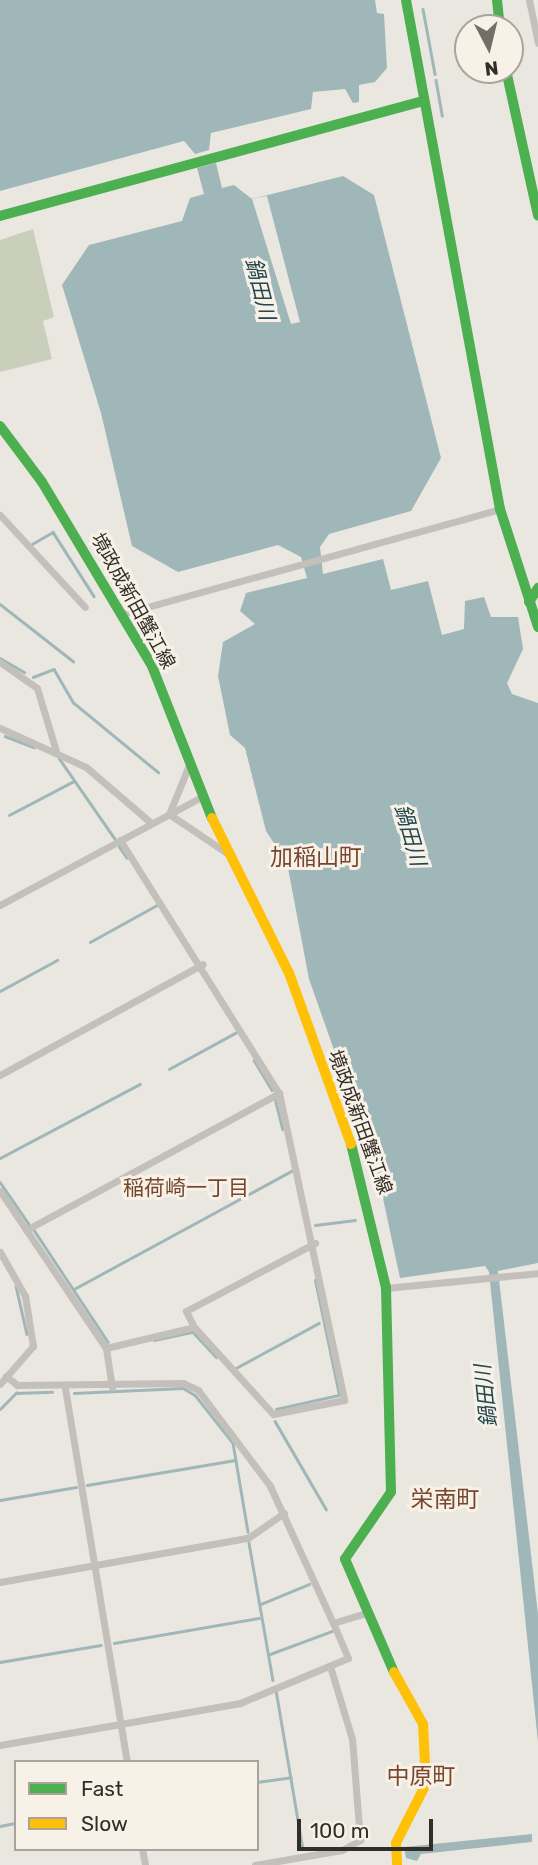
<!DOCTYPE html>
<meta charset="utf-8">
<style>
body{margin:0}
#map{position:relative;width:538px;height:1865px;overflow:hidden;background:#eae7e0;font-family:Rubik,"Noto Sans JP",sans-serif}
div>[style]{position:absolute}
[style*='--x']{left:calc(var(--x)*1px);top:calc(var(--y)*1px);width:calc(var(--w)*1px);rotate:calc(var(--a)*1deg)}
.green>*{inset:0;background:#cacfbc}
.water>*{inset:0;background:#9fb7b9}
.pier>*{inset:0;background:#eae7e0}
.stream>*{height:2.5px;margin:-1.25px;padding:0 1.25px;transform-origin:1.25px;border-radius:1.25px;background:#9fb7b9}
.street>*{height:7px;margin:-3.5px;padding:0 3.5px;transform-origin:3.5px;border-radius:3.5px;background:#c3bfba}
.fast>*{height:10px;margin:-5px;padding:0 5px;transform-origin:5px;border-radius:5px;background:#4caf50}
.slow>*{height:10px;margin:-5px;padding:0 5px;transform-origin:5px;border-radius:5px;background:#ffc107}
span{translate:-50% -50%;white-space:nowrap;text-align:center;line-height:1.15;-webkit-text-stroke:6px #f7f1e8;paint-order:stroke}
.street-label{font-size:19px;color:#332d28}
.water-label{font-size:21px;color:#23484f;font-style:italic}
.neighbourhood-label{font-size:21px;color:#78462c}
.quarter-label{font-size:23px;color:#78462c}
.legend{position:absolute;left:14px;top:1760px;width:245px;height:91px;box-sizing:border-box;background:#f7f1e8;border:2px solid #a9a39b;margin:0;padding:9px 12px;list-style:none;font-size:21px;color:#332d28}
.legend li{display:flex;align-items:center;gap:14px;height:35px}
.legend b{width:35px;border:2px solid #a9a39b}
.north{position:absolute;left:454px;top:14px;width:70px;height:70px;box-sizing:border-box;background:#f7f1e8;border:2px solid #a9a39b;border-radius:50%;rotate:173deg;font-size:19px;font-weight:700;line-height:28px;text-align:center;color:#332d28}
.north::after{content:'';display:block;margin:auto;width:24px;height:32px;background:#736e68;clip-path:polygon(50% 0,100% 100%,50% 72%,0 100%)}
.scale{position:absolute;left:297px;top:1819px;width:136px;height:32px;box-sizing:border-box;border:4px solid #332d28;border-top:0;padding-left:9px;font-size:21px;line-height:24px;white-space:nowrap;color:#332d28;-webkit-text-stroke:5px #f7f1e8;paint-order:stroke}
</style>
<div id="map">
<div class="green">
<div style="clip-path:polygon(33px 229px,54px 317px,43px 321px,52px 359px,0 372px,0 240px)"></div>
</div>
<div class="water">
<div style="clip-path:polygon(0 0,375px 0,377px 13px,384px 14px,387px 68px,375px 82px,359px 85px,359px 102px,353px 103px,345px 89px,313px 92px,311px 109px,211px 133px,209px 150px,195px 154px,184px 141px,0 191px)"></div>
<div style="clip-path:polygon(216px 163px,222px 188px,234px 185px,252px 199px,343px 176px,374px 195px,441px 458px,411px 511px,329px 534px,320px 547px,323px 574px,383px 559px,391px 590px,428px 581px,442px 635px,464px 629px,465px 601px,484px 597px,491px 617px,518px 617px,523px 649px,507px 683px,512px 694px,538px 703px,538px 1263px,498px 1271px,538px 1614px,538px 1742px,489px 1272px,485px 1266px,400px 1278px,378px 1175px,309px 979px,287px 863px,266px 831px,245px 748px,230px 735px,218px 676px,223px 642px,255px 624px,240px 611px,246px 593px,307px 578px,301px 557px,278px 545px,178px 572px,132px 546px,101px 413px,62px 285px,89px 245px,182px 221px,190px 198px,204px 194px,197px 168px)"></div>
<div style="clip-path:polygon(532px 1834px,532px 1842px,421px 1854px,417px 1861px,406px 1858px,404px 1847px)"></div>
</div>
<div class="pier">
<div style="clip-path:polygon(267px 196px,300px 322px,291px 324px,252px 199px)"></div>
</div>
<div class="stream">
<div style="--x:423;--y:9;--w:66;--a:79.5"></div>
<div style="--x:436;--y:80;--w:36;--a:80"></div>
<div style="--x:32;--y:544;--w:24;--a:-30"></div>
<div style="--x:53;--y:532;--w:76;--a:57.4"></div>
<div style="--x:0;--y:604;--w:93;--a:38"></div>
<div style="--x:0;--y:658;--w:28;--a:30"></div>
<div style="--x:33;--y:677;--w:22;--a:-21"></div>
<div style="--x:54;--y:669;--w:39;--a:60"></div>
<div style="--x:74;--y:703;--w:109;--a:39.4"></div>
<div style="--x:5;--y:736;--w:31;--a:21"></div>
<div style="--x:59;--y:758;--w:98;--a:55.3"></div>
<div style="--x:9;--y:815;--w:73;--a:-27.6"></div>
<div style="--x:119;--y:846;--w:14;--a:56"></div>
<div style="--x:90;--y:942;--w:77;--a:-28.9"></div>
<div style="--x:0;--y:991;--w:65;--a:-28.5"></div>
<div style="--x:254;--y:1060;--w:35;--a:59"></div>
<div style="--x:169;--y:1069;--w:77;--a:-28.6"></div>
<div style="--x:275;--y:1098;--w:32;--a:76"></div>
<div style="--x:0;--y:1158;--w:158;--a:-27.9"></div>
<div style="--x:0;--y:1182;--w:51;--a:55.4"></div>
<div style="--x:315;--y:1225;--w:40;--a:-7.1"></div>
<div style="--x:34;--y:1230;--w:134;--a:56.5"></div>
<div style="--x:16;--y:1286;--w:49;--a:77.1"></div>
<div style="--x:74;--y:1289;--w:249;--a:-28.5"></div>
<div style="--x:154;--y:1340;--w:40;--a:-12"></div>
<div style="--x:193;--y:1332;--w:34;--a:47"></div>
<div style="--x:236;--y:1368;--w:94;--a:-28.5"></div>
<div style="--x:74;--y:1393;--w:109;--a:-2.6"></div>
<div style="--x:183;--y:1388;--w:14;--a:30"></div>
<div style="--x:195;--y:1395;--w:61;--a:51.6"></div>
<div style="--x:233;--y:1443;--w:90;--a:80.4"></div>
<div style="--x:0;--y:1409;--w:23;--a:-45"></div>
<div style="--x:16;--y:1393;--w:36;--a:-2"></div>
<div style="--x:276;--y:1409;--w:65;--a:-12.5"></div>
<div style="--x:339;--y:1395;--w:117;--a:-101.8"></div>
<div style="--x:275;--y:1421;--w:102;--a:59.9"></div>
<div style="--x:87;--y:1485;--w:150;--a:-9.6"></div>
<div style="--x:0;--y:1500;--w:77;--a:-9.7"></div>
<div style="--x:249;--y:1543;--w:139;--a:80.1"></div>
<div style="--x:261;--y:1604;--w:52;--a:-22.6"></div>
<div style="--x:114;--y:1643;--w:147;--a:-9.8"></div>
<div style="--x:270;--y:1654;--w:66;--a:-20.4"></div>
<div style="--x:0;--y:1662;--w:102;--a:-9.6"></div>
<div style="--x:276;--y:1690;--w:161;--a:80.4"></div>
<div style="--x:257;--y:1782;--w:34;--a:-8"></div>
<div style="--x:0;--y:1826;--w:16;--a:-11"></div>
</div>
<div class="street">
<div style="--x:529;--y:0;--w:44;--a:78.2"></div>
<div style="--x:0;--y:515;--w:125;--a:47.3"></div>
<div style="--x:122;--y:614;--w:392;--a:-15.5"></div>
<div style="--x:0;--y:662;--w:45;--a:35.1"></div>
<div style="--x:37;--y:688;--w:66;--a:73.2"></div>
<div style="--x:0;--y:728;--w:94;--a:24.4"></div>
<div style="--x:86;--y:767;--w:84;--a:40.7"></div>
<div style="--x:189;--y:765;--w:53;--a:112.2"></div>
<div style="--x:169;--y:814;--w:70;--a:33.9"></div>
<div style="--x:120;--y:840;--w:299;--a:57.9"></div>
<div style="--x:279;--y:1093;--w:314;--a:78"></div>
<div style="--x:344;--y:1400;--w:72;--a:168.8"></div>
<div style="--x:273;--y:1414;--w:118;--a:-132.2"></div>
<div style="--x:0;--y:905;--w:228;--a:-28.2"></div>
<div style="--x:0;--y:1075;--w:231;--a:-28.7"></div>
<div style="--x:0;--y:1191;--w:189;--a:56"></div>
<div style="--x:106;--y:1348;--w:40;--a:81.5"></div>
<div style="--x:26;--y:1230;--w:288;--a:-28.4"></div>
<div style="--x:0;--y:1252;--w:51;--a:60.4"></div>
<div style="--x:25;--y:1296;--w:51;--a:80.9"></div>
<div style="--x:33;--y:1346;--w:50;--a:131"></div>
<div style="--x:386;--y:1288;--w:153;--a:-5.6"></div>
<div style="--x:106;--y:1348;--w:90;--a:-13.4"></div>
<div style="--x:194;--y:1327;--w:18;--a:-117"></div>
<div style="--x:186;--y:1311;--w:146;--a:-27.8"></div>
<div style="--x:6;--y:1376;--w:14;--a:39"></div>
<div style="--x:17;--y:1385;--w:166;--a:-0.7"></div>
<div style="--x:183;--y:1383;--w:17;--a:25"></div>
<div style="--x:198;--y:1390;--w:120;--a:53.1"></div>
<div style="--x:270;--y:1486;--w:151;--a:65.3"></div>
<div style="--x:65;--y:1388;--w:379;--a:80.6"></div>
<div style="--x:0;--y:1582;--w:252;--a:-10.1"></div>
<div style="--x:248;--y:1538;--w:44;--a:-34.8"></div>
<div style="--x:0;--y:1745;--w:244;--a:-9.9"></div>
<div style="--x:240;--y:1703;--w:117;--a:-22.6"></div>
<div style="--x:348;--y:1658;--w:38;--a:-113"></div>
<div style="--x:333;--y:1623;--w:34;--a:-17"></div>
<div style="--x:142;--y:1849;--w:16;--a:79"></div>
<div style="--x:255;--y:1865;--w:88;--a:-9.8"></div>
<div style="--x:342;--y:1850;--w:21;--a:-29"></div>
<div style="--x:360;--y:1840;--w:101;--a:-94.5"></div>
<div style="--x:352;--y:1739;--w:76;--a:-106.8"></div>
</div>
<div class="fast">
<div style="--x:406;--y:0;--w:518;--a:79.54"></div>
<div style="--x:500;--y:509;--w:124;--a:72.1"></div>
<div style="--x:497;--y:0;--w:28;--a:84"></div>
<div style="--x:506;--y:70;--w:149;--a:77.6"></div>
<div style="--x:0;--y:216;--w:439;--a:-15.2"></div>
<div style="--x:0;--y:426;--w:70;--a:53.1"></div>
<div style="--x:42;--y:482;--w:214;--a:59.1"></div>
<div style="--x:152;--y:666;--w:163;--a:68.5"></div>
<div style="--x:529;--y:602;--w:17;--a:-57"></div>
<div style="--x:351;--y:1144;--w:148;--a:76.3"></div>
<div style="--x:386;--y:1288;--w:204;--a:88.6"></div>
<div style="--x:391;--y:1492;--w:81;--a:124.5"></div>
<div style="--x:345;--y:1559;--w:123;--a:66.6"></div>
</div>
<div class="slow">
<div style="--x:212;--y:818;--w:173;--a:63.6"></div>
<div style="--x:289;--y:973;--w:182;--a:70.1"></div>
<div style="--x:394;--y:1672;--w:60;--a:60.9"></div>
<div style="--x:423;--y:1724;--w:60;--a:87.1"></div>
<div style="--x:426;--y:1784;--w:66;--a:117"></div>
<div style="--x:396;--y:1843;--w:22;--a:87"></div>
</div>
<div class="street-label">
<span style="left:133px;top:601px;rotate:61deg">境政成新田蟹江線</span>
<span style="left:360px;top:1122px;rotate:70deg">境政成新田蟹江線</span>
</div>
<div class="water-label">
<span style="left:260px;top:289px;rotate:76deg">鍋田川</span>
<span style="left:410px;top:835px;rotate:74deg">鍋田川</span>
<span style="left:486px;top:1396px;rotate:-96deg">鍋田川</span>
</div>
<div class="neighbourhood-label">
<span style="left:186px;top:1188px">稲荷崎一丁目</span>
</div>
<div class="quarter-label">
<span style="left:316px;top:857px">加稲山町</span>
<span style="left:445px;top:1499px">栄南町</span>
<span style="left:421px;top:1776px">中原町</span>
</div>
<ul class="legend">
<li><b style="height:9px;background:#4caf50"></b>Fast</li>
<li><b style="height:9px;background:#ffc107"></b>Slow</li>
</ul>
<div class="north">N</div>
<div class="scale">100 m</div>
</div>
